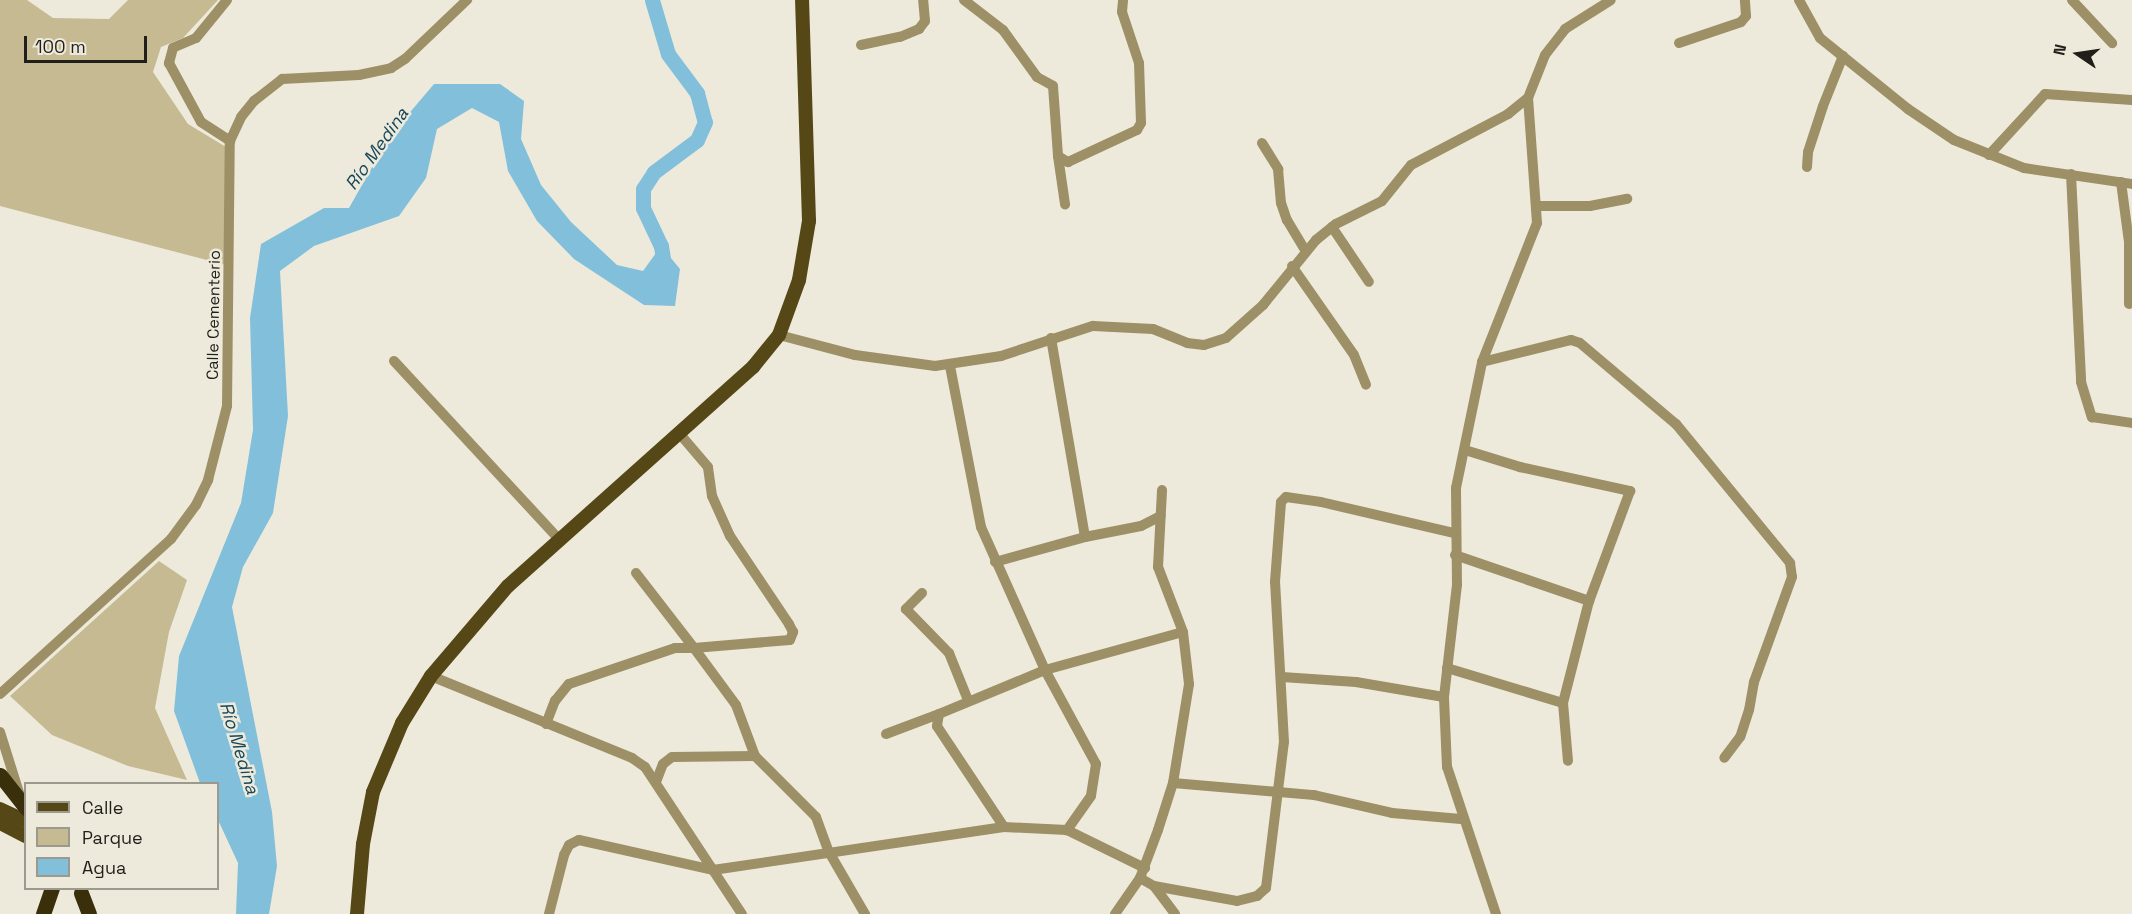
<!DOCTYPE html>
<meta charset="utf-8">
<style>
body{margin:0}
#map{position:relative;width:2132px;height:914px;overflow:hidden;background:#eeeadb;font-family:"Space Grotesk",sans-serif}
div>[style]{position:absolute}
[style*='--x']{left:calc(var(--x)*1px);top:calc(var(--y)*1px);width:calc(var(--w)*1px);rotate:calc(var(--a)*1deg)}
.green>*{inset:0;background:#c6ba92}
.water>*{inset:0;background:#82bfdb}
.river>*{height:15px;margin:-7.5px;padding:0 7.5px;transform-origin:7.5px;border-radius:7.5px;background:#82bfdb}
.minor>*{height:10px;margin:-5px;padding:0 5px;transform-origin:5px;border-radius:5px;background:#9d9066}
.major>*{height:14px;margin:-7px;padding:0 7px;transform-origin:7px;border-radius:7px;background:#564717}
.highway>*{height:15px;margin:-7.5px;padding:0 7.5px;transform-origin:7.5px;border-radius:7.5px;background:#3a2f0b}
span{translate:-50% -50%;white-space:nowrap;text-align:center;line-height:1.15;-webkit-text-stroke:5px #eeeadb;paint-order:stroke}
.street-label{font-size:16px;color:#211f1a}
.water-label{font-size:18px;color:#15475b;font-style:italic}
.legend{position:absolute;left:24px;top:782px;width:195px;height:108px;box-sizing:border-box;background:#eeeadb;border:2px solid #9c998e;margin:0;padding:8px 10px;list-style:none;font-size:18px;color:#211f1a}
.legend li{display:flex;align-items:center;gap:12px;height:30px}
.legend b{width:30px;border:2px solid #9c998e}
.north{position:absolute;left:2048px;top:24px;width:60px;height:60px;-webkit-text-stroke:4px #eeeadb;paint-order:stroke;rotate:283deg;font-size:16px;font-weight:700;line-height:24px;text-align:center;color:#211f1a}
.north::after{content:'';display:block;margin:auto;width:21px;height:27px;background:#211f1a;clip-path:polygon(50% 0,100% 100%,50% 72%,0 100%)}
.scale{position:absolute;left:24px;top:36px;width:123px;height:27px;box-sizing:border-box;border:3px solid #211f1a;border-top:0;padding-left:8px;font-size:18px;line-height:21px;white-space:nowrap;color:#211f1a;-webkit-text-stroke:4px #eeeadb;paint-order:stroke}
</style>
<div id="map">
<div class="green">
<div style="clip-path:polygon(0 0,27px 0,53px 18px,109px 19px,128px 0,218px 0,183px 38px,161px 47px,153px 72px,188px 124px,226px 147px,226px 265px,0 206px)"></div>
<div style="clip-path:polygon(159px 561px,187px 580px,169px 632px,155px 708px,187px 780px,128px 766px,52px 735px,10px 696px)"></div>
</div>
<div class="water">
<div style="clip-path:polygon(434px 84px,500px 84px,524px 101px,521px 139px,541px 185px,571px 222px,617px 265px,643px 271px,661px 246px,680px 269px,675px 306px,644px 305px,574px 259px,537px 221px,508px 171px,499px 122px,472px 108px,437px 129px,426px 178px,399px 216px,314px 246px,280px 271px,288px 416px,273px 513px,243px 567px,232px 607px,272px 812px,277px 866px,269px 914px,236px 914px,238px 863px,218px 820px,218px 784px,200px 783px,174px 711px,179px 656px,241px 503px,253px 430px,250px 318px,261px 244px,324px 208px,349px 208px,389px 137px)"></div>
</div>
<div class="river">
<div style="--x:652;--y:0;--w:56;--a:73.5"></div>
<div style="--x:668;--y:54;--w:49;--a:53.4"></div>
<div style="--x:697;--y:93;--w:30;--a:75"></div>
<div style="--x:705;--y:122;--w:20;--a:114"></div>
<div style="--x:697;--y:140;--w:54;--a:143.3"></div>
<div style="--x:654;--y:172;--w:20;--a:123"></div>
<div style="--x:643;--y:189;--w:19;--a:90"></div>
<div style="--x:643;--y:208;--w:42;--a:64.7"></div>
<div style="--x:661;--y:246;--w:20;--a:81"></div>
</div>
<div class="minor">
<div style="--x:227;--y:0;--w:49;--a:129.2"></div>
<div style="--x:196;--y:38;--w:25;--a:157"></div>
<div style="--x:173;--y:48;--w:16;--a:105"></div>
<div style="--x:169;--y:63;--w:67;--a:61.5"></div>
<div style="--x:201;--y:122;--w:35;--a:33"></div>
<div style="--x:964;--y:0;--w:49;--a:37.6"></div>
<div style="--x:1003;--y:30;--w:58;--a:54.1"></div>
<div style="--x:1037;--y:77;--w:18;--a:29"></div>
<div style="--x:1053;--y:86;--w:70;--a:85.9"></div>
<div style="--x:1058;--y:156;--w:12;--a:31"></div>
<div style="--x:1068;--y:162;--w:76;--a:-24.9"></div>
<div style="--x:1137;--y:130;--w:8;--a:-60"></div>
<div style="--x:1141;--y:123;--w:60;--a:-91.9"></div>
<div style="--x:1139;--y:63;--w:54;--a:-108.4"></div>
<div style="--x:1122;--y:12;--w:12;--a:-85"></div>
<div style="--x:1799;--y:0;--w:43;--a:61.1"></div>
<div style="--x:1820;--y:38;--w:113;--a:38.9"></div>
<div style="--x:1908;--y:109;--w:55;--a:34"></div>
<div style="--x:1954;--y:140;--w:75;--a:21.8"></div>
<div style="--x:2024;--y:168;--w:109;--a:8.4"></div>
<div style="--x:2072;--y:0;--w:59;--a:47.1"></div>
<div style="--x:1679;--y:43;--w:65;--a:-18.7"></div>
<div style="--x:1741;--y:22;--w:8;--a:-50"></div>
<div style="--x:1746;--y:16;--w:16;--a:-94"></div>
<div style="--x:861;--y:45;--w:40;--a:-12"></div>
<div style="--x:900;--y:37;--w:21;--a:-23"></div>
<div style="--x:919;--y:29;--w:10;--a:-53"></div>
<div style="--x:925;--y:21;--w:21;--a:-95"></div>
<div style="--x:1262;--y:143;--w:31;--a:58"></div>
<div style="--x:1278;--y:169;--w:34;--a:85"></div>
<div style="--x:1281;--y:203;--w:18;--a:71"></div>
<div style="--x:1287;--y:220;--w:35;--a:59"></div>
<div style="--x:1989;--y:155;--w:83;--a:-47.4"></div>
<div style="--x:2045;--y:94;--w:87;--a:3.9"></div>
<div style="--x:1058;--y:156;--w:49;--a:81.7"></div>
<div style="--x:1807;--y:167;--w:15;--a:-86"></div>
<div style="--x:1808;--y:152;--w:48;--a:-71.9"></div>
<div style="--x:1823;--y:106;--w:54;--a:-68.2"></div>
<div style="--x:2071;--y:174;--w:208;--a:87.2"></div>
<div style="--x:2081;--y:382;--w:37;--a:73"></div>
<div style="--x:2092;--y:417;--w:40;--a:8.5"></div>
<div style="--x:2121;--y:182;--w:61;--a:82.4"></div>
<div style="--x:2129;--y:242;--w:62;--a:90"></div>
<div style="--x:1536;--y:206;--w:54;--a:0"></div>
<div style="--x:1590;--y:206;--w:38;--a:-11"></div>
<div style="--x:1332;--y:227;--w:66;--a:56.1"></div>
<div style="--x:1292;--y:266;--w:108;--a:55.1"></div>
<div style="--x:1354;--y:355;--w:32;--a:68"></div>
<div style="--x:779;--y:335;--w:79;--a:14.7"></div>
<div style="--x:855;--y:355;--w:81;--a:7.8"></div>
<div style="--x:935;--y:366;--w:67;--a:-8.6"></div>
<div style="--x:1001;--y:356;--w:97;--a:-18.1"></div>
<div style="--x:1093;--y:326;--w:60;--a:2.9"></div>
<div style="--x:1153;--y:329;--w:37;--a:22"></div>
<div style="--x:1187;--y:343;--w:17;--a:7"></div>
<div style="--x:1204;--y:345;--w:23;--a:-18"></div>
<div style="--x:1226;--y:338;--w:50;--a:-41.7"></div>
<div style="--x:1263;--y:305;--w:84;--a:-50.8"></div>
<div style="--x:1316;--y:240;--w:26;--a:-39"></div>
<div style="--x:1336;--y:224;--w:51;--a:-26.6"></div>
<div style="--x:1382;--y:201;--w:46;--a:-51.1"></div>
<div style="--x:1411;--y:165;--w:110;--a:-27.7"></div>
<div style="--x:1508;--y:114;--w:26;--a:-39"></div>
<div style="--x:1528;--y:98;--w:46;--a:-68.4"></div>
<div style="--x:1545;--y:55;--w:33;--a:-52"></div>
<div style="--x:1565;--y:29;--w:54;--a:-32.2"></div>
<div style="--x:394;--y:361;--w:243;--a:47.2"></div>
<div style="--x:1482;--y:362;--w:92;--a:-13.9"></div>
<div style="--x:1571;--y:340;--w:9;--a:18"></div>
<div style="--x:1580;--y:343;--w:126;--a:40.2"></div>
<div style="--x:1676;--y:424;--w:180;--a:50.6"></div>
<div style="--x:1790;--y:563;--w:14;--a:82"></div>
<div style="--x:1792;--y:577;--w:112;--a:109.9"></div>
<div style="--x:1754;--y:682;--w:28;--a:100"></div>
<div style="--x:1749;--y:710;--w:28;--a:108"></div>
<div style="--x:1740;--y:737;--w:26;--a:127"></div>
<div style="--x:950;--y:366;--w:164;--a:79.1"></div>
<div style="--x:981;--y:527;--w:157;--a:65.9"></div>
<div style="--x:1045;--y:670;--w:107;--a:61.5"></div>
<div style="--x:1096;--y:764;--w:32;--a:99"></div>
<div style="--x:1091;--y:796;--w:42;--a:125.2"></div>
<div style="--x:1465;--y:450;--w:58;--a:17.2"></div>
<div style="--x:1520;--y:467;--w:113;--a:12.3"></div>
<div style="--x:1630;--y:491;--w:117;--a:110.4"></div>
<div style="--x:1589;--y:601;--w:105;--a:104.3"></div>
<div style="--x:1563;--y:703;--w:58;--a:85.1"></div>
<div style="--x:1085;--y:537;--w:57;--a:-11.1"></div>
<div style="--x:1141;--y:526;--w:22;--a:-27"></div>
<div style="--x:1455;--y:555;--w:142;--a:18.9"></div>
<div style="--x:995;--y:562;--w:93;--a:-15.5"></div>
<div style="--x:1085;--y:537;--w:202;--a:-99.7"></div>
<div style="--x:636;--y:573;--w:95;--a:52.3"></div>
<div style="--x:694;--y:648;--w:96;--a:-4.8"></div>
<div style="--x:790;--y:640;--w:9;--a:-69"></div>
<div style="--x:793;--y:632;--w:9;--a:-117"></div>
<div style="--x:789;--y:624;--w:106;--a:-123.8"></div>
<div style="--x:730;--y:536;--w:44;--a:-114.2"></div>
<div style="--x:712;--y:496;--w:29;--a:-98"></div>
<div style="--x:708;--y:467;--w:45;--a:-130.5"></div>
<div style="--x:922;--y:593;--w:23;--a:135"></div>
<div style="--x:906;--y:609;--w:62;--a:45.7"></div>
<div style="--x:949;--y:653;--w:51;--a:68"></div>
<div style="--x:1447;--y:668;--w:121;--a:16.8"></div>
<div style="--x:431;--y:676;--w:217;--a:22.2"></div>
<div style="--x:632;--y:758;--w:16;--a:35"></div>
<div style="--x:645;--y:767;--w:176;--a:56.6"></div>
<div style="--x:1282;--y:677;--w:74;--a:3.9"></div>
<div style="--x:1356;--y:682;--w:89;--a:9.7"></div>
<div style="--x:0;--y:694;--w:231;--a:-42.2"></div>
<div style="--x:171;--y:539;--w:42;--a:-53.7"></div>
<div style="--x:196;--y:505;--w:28;--a:-64"></div>
<div style="--x:208;--y:480;--w:76;--a:-75.6"></div>
<div style="--x:227;--y:406;--w:265;--a:-89.4"></div>
<div style="--x:230;--y:141;--w:26;--a:-65"></div>
<div style="--x:241;--y:117;--w:21;--a:-51"></div>
<div style="--x:254;--y:101;--w:36;--a:-38"></div>
<div style="--x:282;--y:79;--w:77;--a:-3"></div>
<div style="--x:359;--y:75;--w:33;--a:-12"></div>
<div style="--x:391;--y:68;--w:17;--a:-33"></div>
<div style="--x:405;--y:59;--w:86;--a:-43.6"></div>
<div style="--x:546;--y:724;--w:25;--a:-69"></div>
<div style="--x:555;--y:701;--w:22;--a:-51"></div>
<div style="--x:569;--y:684;--w:112;--a:-18.8"></div>
<div style="--x:675;--y:648;--w:19;--a:0"></div>
<div style="--x:694;--y:648;--w:71;--a:53.6"></div>
<div style="--x:736;--y:705;--w:54;--a:69.6"></div>
<div style="--x:755;--y:756;--w:86;--a:45"></div>
<div style="--x:816;--y:817;--w:37;--a:70"></div>
<div style="--x:829;--y:852;--w:72;--a:59.9"></div>
<div style="--x:0;--y:732;--w:67;--a:72.6"></div>
<div style="--x:886;--y:734;--w:57;--a:-20.7"></div>
<div style="--x:656;--y:782;--w:19;--a:-69"></div>
<div style="--x:663;--y:764;--w:11;--a:-38"></div>
<div style="--x:672;--y:757;--w:83;--a:-0.7"></div>
<div style="--x:1173;--y:783;--w:142;--a:4.9"></div>
<div style="--x:1314;--y:795;--w:80;--a:13"></div>
<div style="--x:1392;--y:813;--w:69;--a:5"></div>
<div style="--x:1004;--y:827;--w:121;--a:-123.6"></div>
<div style="--x:937;--y:726;--w:12;--a:-81"></div>
<div style="--x:939;--y:714;--w:115;--a:-22.5"></div>
<div style="--x:1045;--y:670;--w:143;--a:-15.4"></div>
<div style="--x:1140;--y:878;--w:16;--a:30"></div>
<div style="--x:1154;--y:886;--w:84;--a:10.2"></div>
<div style="--x:1237;--y:901;--w:21;--a:-14"></div>
<div style="--x:1257;--y:896;--w:12;--a:-42"></div>
<div style="--x:1266;--y:888;--w:147;--a:-83"></div>
<div style="--x:1284;--y:742;--w:160;--a:-93.2"></div>
<div style="--x:1275;--y:582;--w:80;--a:-85.7"></div>
<div style="--x:1281;--y:502;--w:7;--a:-45"></div>
<div style="--x:1286;--y:497;--w:35;--a:8"></div>
<div style="--x:1321;--y:502;--w:137;--a:13.1"></div>
<div style="--x:1154;--y:886;--w:35;--a:53"></div>
<div style="--x:549;--y:914;--w:61;--a:-75.7"></div>
<div style="--x:564;--y:855;--w:11;--a:-63"></div>
<div style="--x:569;--y:845;--w:11;--a:-27"></div>
<div style="--x:579;--y:840;--w:137;--a:12.6"></div>
<div style="--x:713;--y:870;--w:294;--a:-8.4"></div>
<div style="--x:1004;--y:827;--w:63;--a:2.7"></div>
<div style="--x:1067;--y:830;--w:87;--a:26"></div>
<div style="--x:1115;--y:914;--w:44;--a:-55.2"></div>
<div style="--x:1140;--y:878;--w:51;--a:-69.4"></div>
<div style="--x:1158;--y:830;--w:49;--a:-72.3"></div>
<div style="--x:1173;--y:783;--w:100;--a:-80.8"></div>
<div style="--x:1189;--y:684;--w:52;--a:-96.6"></div>
<div style="--x:1183;--y:632;--w:70;--a:-111"></div>
<div style="--x:1158;--y:567;--w:77;--a:-87"></div>
<div style="--x:1496;--y:914;--w:155;--a:-108.4"></div>
<div style="--x:1447;--y:767;--w:70;--a:-92.5"></div>
<div style="--x:1444;--y:697;--w:113;--a:-83.4"></div>
<div style="--x:1457;--y:585;--w:97;--a:-90.6"></div>
<div style="--x:1456;--y:488;--w:129;--a:-78.3"></div>
<div style="--x:1482;--y:362;--w:149;--a:-68.4"></div>
<div style="--x:1537;--y:223;--w:125;--a:-94.1"></div>
</div>
<div class="major">
<div style="--x:0;--y:809;--w:29;--a:25"></div>
<div style="--x:0;--y:823;--w:29;--a:27"></div>
<div style="--x:357;--y:914;--w:70;--a:-85.1"></div>
<div style="--x:363;--y:844;--w:53;--a:-79.1"></div>
<div style="--x:373;--y:792;--w:75;--a:-67.2"></div>
<div style="--x:402;--y:723;--w:55;--a:-58.3"></div>
<div style="--x:431;--y:676;--w:118;--a:-49.5"></div>
<div style="--x:508;--y:586;--w:329;--a:-41.8"></div>
<div style="--x:753;--y:367;--w:41;--a:-50.9"></div>
<div style="--x:779;--y:335;--w:59;--a:-70"></div>
<div style="--x:799;--y:280;--w:60;--a:-80.4"></div>
<div style="--x:809;--y:221;--w:221;--a:-91.8"></div>
</div>
<div class="highway">
<div style="--x:0;--y:775;--w:42;--a:51.8"></div>
<div style="--x:81;--y:893;--w:22;--a:69"></div>
<div style="--x:43;--y:914;--w:28;--a:-71"></div>
</div>
<div class="street-label">
<span style="left:214px;top:315px;rotate:-89deg">Calle Cementerio</span>
</div>
<div class="water-label">
<span style="left:377px;top:149px;rotate:-55deg">Río Medina</span>
<span style="left:239px;top:748px;rotate:73deg">Río Medina</span>
</div>
<ul class="legend">
<li><b style="height:8px;background:#564717"></b>Calle</li>
<li><b style="height:16px;background:#c6ba92"></b>Parque</li>
<li><b style="height:16px;background:#82bfdb"></b>Agua</li>
</ul>
<div class="north">N</div>
<div class="scale">100 m</div>
</div>
